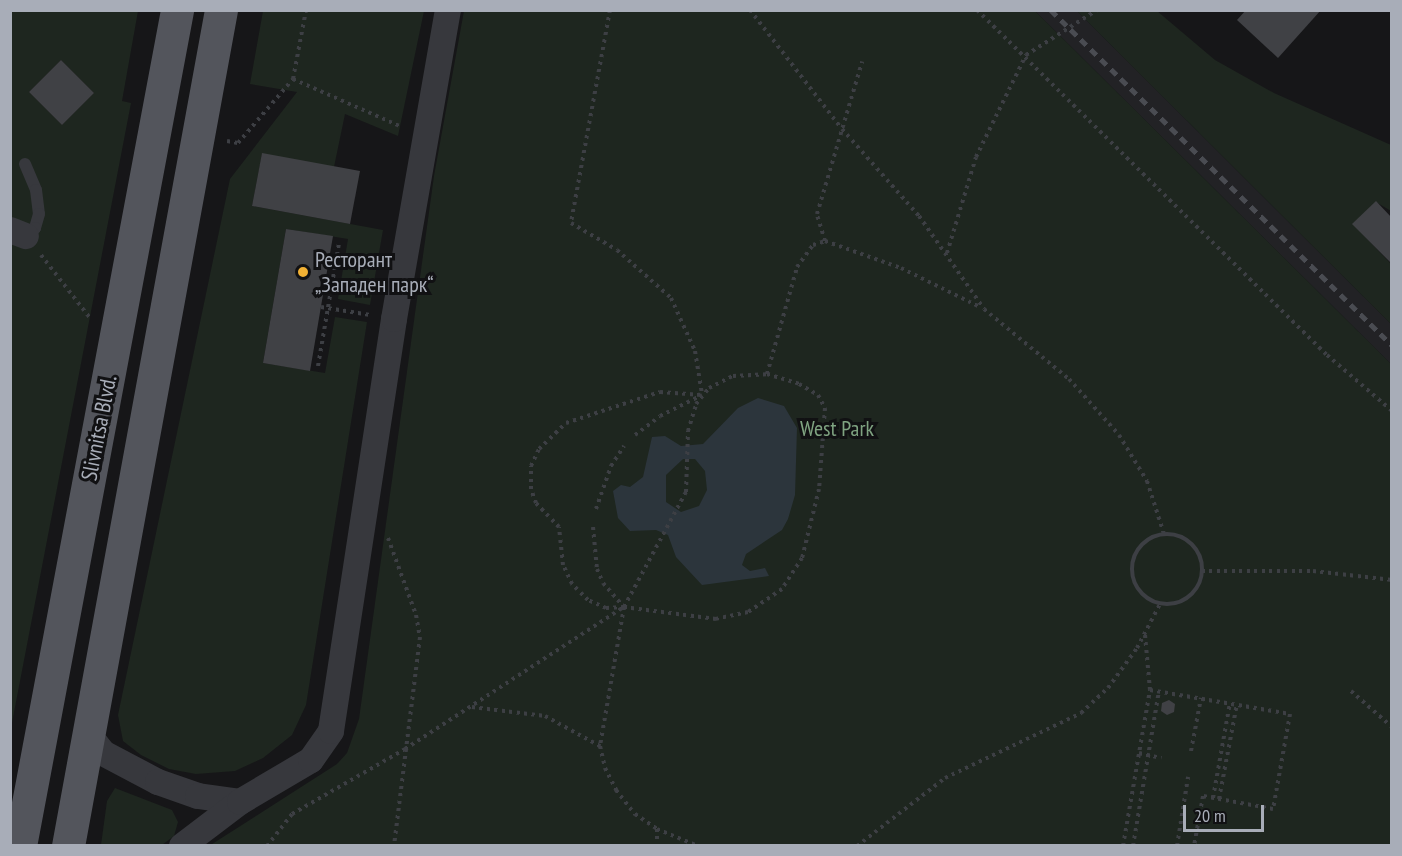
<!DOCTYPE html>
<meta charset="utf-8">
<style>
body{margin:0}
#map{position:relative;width:1402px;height:856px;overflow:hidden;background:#161618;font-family:"PT Sans Narrow",sans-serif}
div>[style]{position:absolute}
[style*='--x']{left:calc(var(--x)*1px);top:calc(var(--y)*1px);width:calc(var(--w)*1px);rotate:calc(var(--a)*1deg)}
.built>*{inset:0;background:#222225}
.green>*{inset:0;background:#1e261f}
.water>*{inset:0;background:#2c353c}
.building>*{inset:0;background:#404145}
.path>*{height:4px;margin-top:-2px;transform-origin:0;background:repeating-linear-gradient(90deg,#3d3f44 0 3px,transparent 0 7.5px)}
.path>.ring{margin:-2px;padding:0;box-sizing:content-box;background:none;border:4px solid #3d3f44;border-radius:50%}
.service>*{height:12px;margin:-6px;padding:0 6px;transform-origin:6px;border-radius:6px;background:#37383d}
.minor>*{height:26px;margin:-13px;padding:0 13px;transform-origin:13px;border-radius:13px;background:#37383d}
.primary>*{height:33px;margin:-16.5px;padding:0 16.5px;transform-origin:16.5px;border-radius:16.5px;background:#53555c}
.rail>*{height:4.5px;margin-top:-2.25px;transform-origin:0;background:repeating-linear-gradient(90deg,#4a4c52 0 8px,transparent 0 14px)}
.dots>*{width:16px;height:16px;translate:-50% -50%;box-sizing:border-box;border:3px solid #111113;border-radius:50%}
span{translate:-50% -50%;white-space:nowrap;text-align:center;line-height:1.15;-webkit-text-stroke:6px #111113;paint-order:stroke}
.poi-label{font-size:22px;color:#a8adb8}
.left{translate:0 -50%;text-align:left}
.street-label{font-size:22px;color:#a8adb8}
.park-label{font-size:22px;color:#7fa381}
.frame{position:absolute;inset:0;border:12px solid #a8adb8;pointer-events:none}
.scale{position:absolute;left:1183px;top:805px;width:81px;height:27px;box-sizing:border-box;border:3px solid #a8adb8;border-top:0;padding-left:8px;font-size:18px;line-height:21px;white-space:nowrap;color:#a8adb8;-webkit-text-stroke:4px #111113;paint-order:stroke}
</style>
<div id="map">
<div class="built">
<div style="clip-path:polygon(1035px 11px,1077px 11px,1391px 324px,1391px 364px)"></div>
</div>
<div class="green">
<div style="clip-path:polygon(evenodd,10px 11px,138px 11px,122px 101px,131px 103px,11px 728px,10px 11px,61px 60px,94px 93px,62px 125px,29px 92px,61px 60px)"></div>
<div style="clip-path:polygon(263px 11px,424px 11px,398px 136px,345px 114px,334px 167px,262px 154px,252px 206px,383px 230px,370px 305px,338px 299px,348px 239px,286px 229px,263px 363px,325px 373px,335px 317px,367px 322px,306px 705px,292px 735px,263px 758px,235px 771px,196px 774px,169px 769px,141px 755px,123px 741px,118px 715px,230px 179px,297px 92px,250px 84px)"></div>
<div style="clip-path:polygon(464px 11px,1035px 11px,1391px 364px,1391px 845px,209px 846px,337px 764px,347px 753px,359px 719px,434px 176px)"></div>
<div style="clip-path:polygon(1077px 11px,1157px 11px,1215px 60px,1274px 93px,1391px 145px,1391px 211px,1376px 202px,1353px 224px,1391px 264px,1391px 324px)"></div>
<div style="clip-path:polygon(115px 788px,172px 810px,178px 822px,174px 836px,162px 845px,101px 845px,107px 801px)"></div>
</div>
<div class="water">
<div style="clip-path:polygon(evenodd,758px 398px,784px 406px,797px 428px,795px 495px,788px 519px,782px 530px,746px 554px,742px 565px,750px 571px,765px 568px,769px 576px,702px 585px,676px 557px,668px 535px,656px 530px,630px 531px,618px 518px,613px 491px,621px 485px,630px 487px,643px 477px,652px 437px,665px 436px,681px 446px,703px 444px,738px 408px,758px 398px,683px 459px,695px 459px,705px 471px,707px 490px,699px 506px,681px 512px,666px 502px,666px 475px,683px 459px)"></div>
</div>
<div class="building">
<div style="clip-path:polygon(1246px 10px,1321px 10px,1278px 58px,1237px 20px)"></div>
<div style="clip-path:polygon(61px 60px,94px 93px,62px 125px,29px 92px)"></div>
<div style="clip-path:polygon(262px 153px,360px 171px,350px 224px,252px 206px)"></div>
<div style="clip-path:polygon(1376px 201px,1392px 218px,1392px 264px,1352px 224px)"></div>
<div style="clip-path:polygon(286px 229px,333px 236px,310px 371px,263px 363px)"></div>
<div style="clip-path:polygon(1169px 700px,1175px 704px,1174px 712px,1167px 715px,1161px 711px,1162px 703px)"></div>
</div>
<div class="path">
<div style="--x:610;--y:10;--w:217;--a:100.4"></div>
<div style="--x:571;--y:223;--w:53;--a:30.4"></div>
<div style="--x:617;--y:250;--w:72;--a:41.6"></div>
<div style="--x:671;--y:298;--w:58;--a:65.6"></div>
<div style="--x:695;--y:351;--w:44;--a:80.8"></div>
<div style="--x:750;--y:10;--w:150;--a:52.3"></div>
<div style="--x:842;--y:129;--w:116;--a:48.5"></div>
<div style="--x:919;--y:216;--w:113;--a:55"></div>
<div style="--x:984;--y:309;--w:110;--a:39.5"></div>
<div style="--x:1069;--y:379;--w:75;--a:48.2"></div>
<div style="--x:1119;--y:435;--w:54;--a:58.7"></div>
<div style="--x:1147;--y:481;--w:56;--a:72.2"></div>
<div style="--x:977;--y:10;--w:491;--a:44.6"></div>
<div style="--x:1327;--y:355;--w:86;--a:40.7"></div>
<div style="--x:293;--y:79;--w:119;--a:23.8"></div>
<div style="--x:227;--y:141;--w:11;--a:10"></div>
<div style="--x:238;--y:143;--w:84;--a:-49.3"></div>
<div style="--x:293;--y:79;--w:70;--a:-79.3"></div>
<div style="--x:825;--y:241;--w:81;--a:19.6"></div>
<div style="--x:901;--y:268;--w:88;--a:26.3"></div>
<div style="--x:947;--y:253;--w:100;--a:-73.2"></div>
<div style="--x:976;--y:157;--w:114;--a:-63.9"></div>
<div style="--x:1026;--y:55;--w:84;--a:-32.4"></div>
<div style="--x:41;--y:255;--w:80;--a:52.1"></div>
<div style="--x:321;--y:307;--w:50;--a:9.3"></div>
<div style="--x:318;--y:366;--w:125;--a:-80.3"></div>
<div style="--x:767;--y:374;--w:111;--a:-74.3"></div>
<div style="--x:797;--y:267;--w:27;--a:-54"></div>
<div style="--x:813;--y:245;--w:13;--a:-18"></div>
<div style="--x:825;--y:241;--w:28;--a:-107"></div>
<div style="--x:817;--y:214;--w:159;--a:-73.5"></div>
<div style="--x:635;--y:435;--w:31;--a:-37"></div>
<div style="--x:660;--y:416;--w:47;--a:-26.6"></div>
<div style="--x:596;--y:509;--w:46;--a:-70.8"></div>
<div style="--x:611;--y:466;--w:24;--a:-57"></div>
<div style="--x:593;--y:527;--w:42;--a:84.6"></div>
<div style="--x:597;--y:569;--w:15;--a:67"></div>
<div style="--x:603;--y:583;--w:32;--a:49"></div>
<div class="ring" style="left:1132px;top:534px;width:66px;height:66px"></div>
<div style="--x:388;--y:538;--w:82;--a:70"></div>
<div style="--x:416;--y:615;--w:22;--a:80"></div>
<div style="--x:420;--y:637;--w:211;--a:97.1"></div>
<div style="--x:1202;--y:571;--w:111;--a:0"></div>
<div style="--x:1313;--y:571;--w:80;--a:6.5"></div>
<div style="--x:624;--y:607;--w:141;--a:99.8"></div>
<div style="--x:600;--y:746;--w:23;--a:77"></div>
<div style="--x:605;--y:768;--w:25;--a:63"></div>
<div style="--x:616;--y:790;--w:31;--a:52"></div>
<div style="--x:635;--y:814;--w:27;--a:34"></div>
<div style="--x:657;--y:829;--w:44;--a:22.5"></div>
<div style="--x:1145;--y:635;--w:55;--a:84.8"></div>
<div style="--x:1351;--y:691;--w:55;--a:41.3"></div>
<div style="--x:472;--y:707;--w:74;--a:7"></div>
<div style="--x:545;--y:716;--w:63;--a:28.6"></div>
<div style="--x:1191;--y:751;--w:54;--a:-79.3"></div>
<div style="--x:1139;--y:753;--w:23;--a:13"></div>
<div style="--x:1213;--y:798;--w:97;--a:-79.9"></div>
<div style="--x:1219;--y:799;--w:97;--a:-79.3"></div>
<div style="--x:657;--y:829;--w:17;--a:90"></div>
<div style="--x:267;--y:846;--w:41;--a:-52"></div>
<div style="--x:292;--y:814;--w:130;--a:-29.9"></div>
<div style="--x:405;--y:749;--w:261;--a:-33"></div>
<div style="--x:624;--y:607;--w:131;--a:-61.7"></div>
<div style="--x:686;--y:492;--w:61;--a:-88.1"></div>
<div style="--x:688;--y:431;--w:28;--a:-73"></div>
<div style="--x:696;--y:404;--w:21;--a:-51"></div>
<div style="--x:709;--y:388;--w:27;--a:-27"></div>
<div style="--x:733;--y:376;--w:34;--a:-3"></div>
<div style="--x:767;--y:374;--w:34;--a:17"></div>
<div style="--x:799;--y:384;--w:22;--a:30"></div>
<div style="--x:818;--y:395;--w:15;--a:62"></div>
<div style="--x:825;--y:408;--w:81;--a:94.2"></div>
<div style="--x:819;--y:489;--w:71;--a:103.8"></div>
<div style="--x:802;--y:558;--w:37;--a:123"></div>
<div style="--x:782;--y:589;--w:41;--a:145.9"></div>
<div style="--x:748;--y:612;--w:33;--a:168"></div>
<div style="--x:716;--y:619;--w:93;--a:-172.6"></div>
<div style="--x:624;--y:607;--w:18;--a:177"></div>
<div style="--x:606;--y:608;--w:20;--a:-156"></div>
<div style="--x:588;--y:600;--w:23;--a:-135"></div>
<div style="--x:572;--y:584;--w:21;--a:-115"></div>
<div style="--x:563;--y:565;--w:38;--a:-96"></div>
<div style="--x:559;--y:527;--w:33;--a:-134"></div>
<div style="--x:536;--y:503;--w:15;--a:-110"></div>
<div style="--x:531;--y:489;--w:23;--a:-90"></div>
<div style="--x:531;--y:466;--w:19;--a:-65"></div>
<div style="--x:539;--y:449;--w:37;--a:-44"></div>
<div style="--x:566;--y:423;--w:99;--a:-18.3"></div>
<div style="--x:660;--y:392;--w:42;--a:4.1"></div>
<div style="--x:857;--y:846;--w:111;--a:-37.7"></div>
<div style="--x:945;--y:778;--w:151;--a:-25.5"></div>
<div style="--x:1081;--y:713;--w:37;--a:-43"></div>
<div style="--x:1108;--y:688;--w:49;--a:-54.1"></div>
<div style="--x:1137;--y:648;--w:50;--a:-62.4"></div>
<div style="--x:1123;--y:846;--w:158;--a:-80.2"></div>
<div style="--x:1150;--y:690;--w:142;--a:9.7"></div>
<div style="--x:1290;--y:714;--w:97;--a:100.1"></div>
<div style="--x:1273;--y:809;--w:71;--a:-169.5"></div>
<div style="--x:1203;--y:796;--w:51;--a:100.2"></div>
<div style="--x:1133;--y:846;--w:157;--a:-80.5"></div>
<div style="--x:1177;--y:846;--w:70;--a:-80.9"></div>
</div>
<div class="service">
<div style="--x:25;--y:164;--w:28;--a:67"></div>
<div style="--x:36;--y:190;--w:24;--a:83"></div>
<div style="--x:39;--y:214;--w:15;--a:106"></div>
<div style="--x:35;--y:228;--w:12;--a:138"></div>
</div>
<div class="minor">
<div style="--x:10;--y:230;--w:17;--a:21"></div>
<div style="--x:89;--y:735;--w:23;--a:52"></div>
<div style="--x:103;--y:753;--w:62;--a:27.8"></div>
<div style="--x:158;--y:782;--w:42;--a:19.3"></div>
<div style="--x:198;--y:796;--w:42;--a:8.1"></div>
<div style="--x:182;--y:846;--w:73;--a:-37.2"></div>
<div style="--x:240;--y:802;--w:82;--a:-30.6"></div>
<div style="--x:311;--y:760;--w:35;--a:-55"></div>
<div style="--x:331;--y:731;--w:417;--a:-81.3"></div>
<div style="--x:394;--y:319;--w:314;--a:-80.1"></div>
</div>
<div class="primary">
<div style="--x:20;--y:846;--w:851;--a:-79.36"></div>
<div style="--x:68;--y:846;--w:850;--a:-79.63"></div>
</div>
<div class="rail">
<div style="--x:1051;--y:10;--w:478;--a:44.5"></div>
</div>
<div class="dots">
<div style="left:303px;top:272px;background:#f2b134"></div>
</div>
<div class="poi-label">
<span class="left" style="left:315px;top:272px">Ресторант<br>„Западен парк“</span>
</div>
<div class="street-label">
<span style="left:99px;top:428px;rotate:-79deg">Slivnitsa Blvd.</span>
</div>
<div class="park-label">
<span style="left:837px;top:429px">West Park</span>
</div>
<div class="frame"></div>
<div class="scale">20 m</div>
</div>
